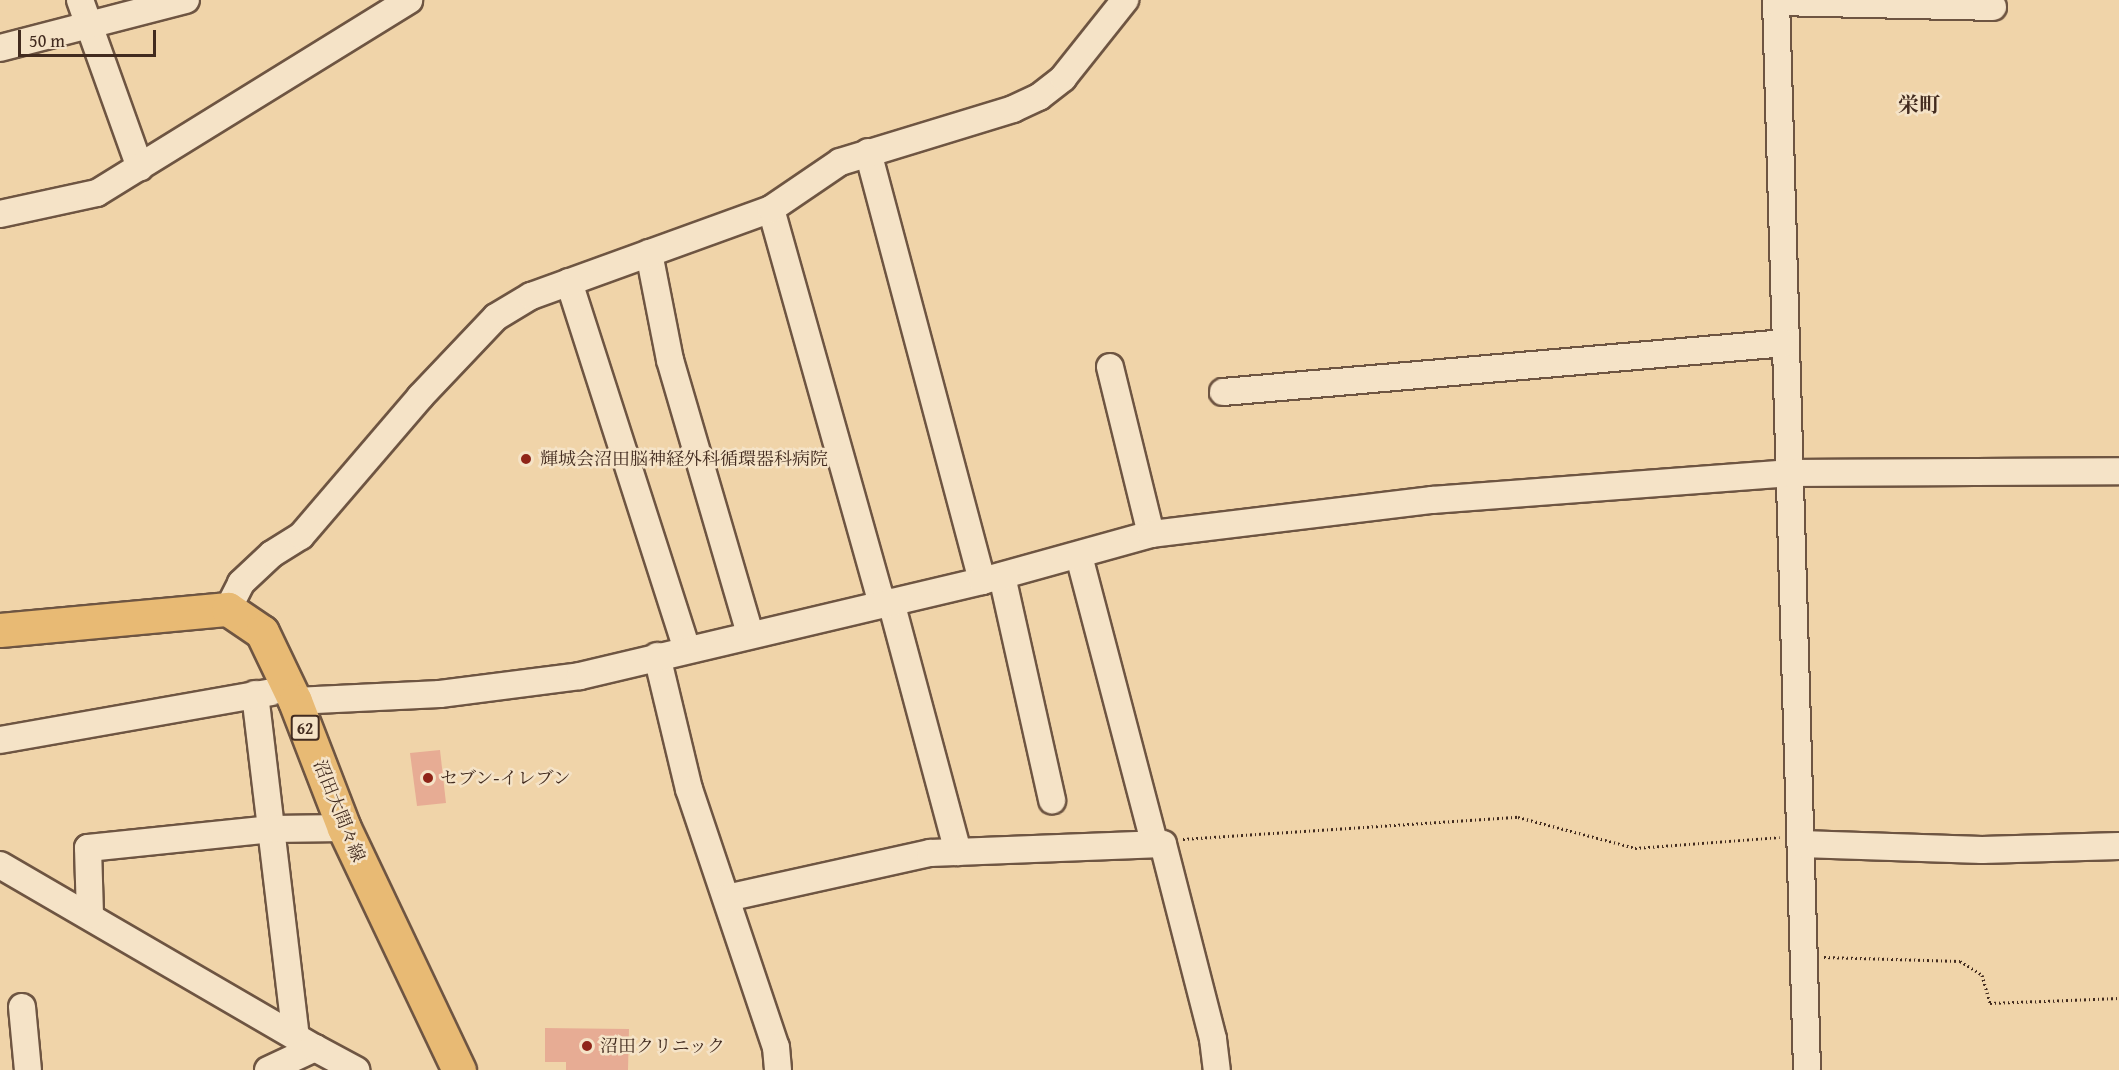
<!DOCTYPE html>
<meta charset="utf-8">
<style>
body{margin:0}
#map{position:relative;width:2119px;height:1070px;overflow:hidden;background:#f0d4a9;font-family:"Gentium Book Plus","Noto Serif JP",serif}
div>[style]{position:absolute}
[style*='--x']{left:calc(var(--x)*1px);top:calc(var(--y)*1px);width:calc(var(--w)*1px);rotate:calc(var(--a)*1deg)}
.building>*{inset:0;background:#e7ac94}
.path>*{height:3px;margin-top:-1.5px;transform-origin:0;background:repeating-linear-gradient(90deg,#422b1f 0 1.5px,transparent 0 4.5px)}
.roads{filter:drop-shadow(2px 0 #6e5542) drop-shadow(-2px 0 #6e5542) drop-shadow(0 2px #6e5542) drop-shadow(0 -2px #6e5542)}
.minor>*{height:26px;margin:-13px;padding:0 13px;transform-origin:13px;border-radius:13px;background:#f5e3c7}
.major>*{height:33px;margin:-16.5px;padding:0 16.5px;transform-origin:16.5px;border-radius:16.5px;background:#e8ba74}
.dots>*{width:16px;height:16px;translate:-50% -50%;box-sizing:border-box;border:3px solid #f5e3c7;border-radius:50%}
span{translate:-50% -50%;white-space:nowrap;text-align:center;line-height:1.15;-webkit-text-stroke:5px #f5e3c7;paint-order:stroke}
.shield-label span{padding:2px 4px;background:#f5e3c7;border:2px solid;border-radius:4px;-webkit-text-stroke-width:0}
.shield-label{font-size:16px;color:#422b1f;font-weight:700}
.poi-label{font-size:18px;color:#422b1f}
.left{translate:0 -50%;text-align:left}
.street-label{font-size:18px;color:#422b1f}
.quarter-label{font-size:21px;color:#422b1f;font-weight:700}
.scale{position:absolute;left:18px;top:30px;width:138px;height:27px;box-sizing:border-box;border:3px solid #422b1f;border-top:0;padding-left:8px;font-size:18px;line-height:21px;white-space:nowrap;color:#422b1f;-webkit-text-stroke:4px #f5e3c7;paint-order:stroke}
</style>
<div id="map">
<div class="building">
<div style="clip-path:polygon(440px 750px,446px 803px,417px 806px,410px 753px)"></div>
<div style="clip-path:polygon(545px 1028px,629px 1029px,628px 1070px,566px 1070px,566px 1062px,545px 1062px)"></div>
</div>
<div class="path">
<div style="--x:1183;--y:839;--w:336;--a:-3.8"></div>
<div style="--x:1518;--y:817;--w:121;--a:14.8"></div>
<div style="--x:1635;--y:848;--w:145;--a:-4.3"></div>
<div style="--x:1824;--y:957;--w:136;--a:1.7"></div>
<div style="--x:1960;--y:961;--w:26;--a:32"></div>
<div style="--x:1982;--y:975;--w:29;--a:74"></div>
<div style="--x:1990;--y:1003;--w:129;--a:-2.2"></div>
</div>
<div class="roads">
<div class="minor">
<div style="--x:80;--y:0;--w:178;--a:70.3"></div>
<div style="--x:1776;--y:0;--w:1070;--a:88.34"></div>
<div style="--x:1777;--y:2;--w:216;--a:1.3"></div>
<div style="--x:0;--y:48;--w:192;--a:-14.5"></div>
<div style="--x:868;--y:152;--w:444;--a:75.1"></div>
<div style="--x:771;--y:209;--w:410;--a:74.3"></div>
<div style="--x:0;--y:214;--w:99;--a:-12.2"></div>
<div style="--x:97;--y:193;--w:367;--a:-31.7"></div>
<div style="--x:649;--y:253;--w:109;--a:78.9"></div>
<div style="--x:670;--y:360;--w:285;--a:73.7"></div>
<div style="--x:569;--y:282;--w:386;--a:72.2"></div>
<div style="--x:1110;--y:367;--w:172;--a:76.2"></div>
<div style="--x:1223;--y:392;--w:564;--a:-4.98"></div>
<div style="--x:1079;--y:556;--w:296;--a:75.3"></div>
<div style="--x:1002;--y:576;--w:230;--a:77.4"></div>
<div style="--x:891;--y:602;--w:259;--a:75"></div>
<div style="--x:228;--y:609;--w:29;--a:-63"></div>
<div style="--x:241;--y:583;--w:42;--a:-43.1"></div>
<div style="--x:272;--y:554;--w:34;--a:-32"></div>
<div style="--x:301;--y:536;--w:183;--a:-49.4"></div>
<div style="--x:420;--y:397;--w:110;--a:-46.5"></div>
<div style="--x:496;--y:317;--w:41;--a:-31"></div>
<div style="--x:531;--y:296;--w:255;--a:-19.9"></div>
<div style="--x:771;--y:209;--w:83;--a:-34.3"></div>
<div style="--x:840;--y:162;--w:181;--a:-17"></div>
<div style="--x:1013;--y:109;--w:29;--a:-25"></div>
<div style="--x:1039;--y:97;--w:31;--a:-38"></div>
<div style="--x:1063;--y:78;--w:100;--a:-51.5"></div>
<div style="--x:657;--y:656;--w:137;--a:76.5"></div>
<div style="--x:689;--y:789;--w:272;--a:71.4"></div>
<div style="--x:776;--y:1047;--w:23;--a:85"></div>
<div style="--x:255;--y:694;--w:344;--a:83.2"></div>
<div style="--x:295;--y:701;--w:145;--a:-2.8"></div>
<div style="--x:440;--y:694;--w:141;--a:-7.3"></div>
<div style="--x:580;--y:676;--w:413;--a:-13.3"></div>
<div style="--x:982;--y:581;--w:175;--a:-15.5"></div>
<div style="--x:1151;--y:534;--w:283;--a:-6.9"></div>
<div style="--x:1432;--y:500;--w:357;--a:-4.3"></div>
<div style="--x:1788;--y:473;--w:331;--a:-0.3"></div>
<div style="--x:0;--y:740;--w:275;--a:-10"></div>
<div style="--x:1801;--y:844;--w:181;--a:1.9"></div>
<div style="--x:1982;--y:850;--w:137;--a:-1.7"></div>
<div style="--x:0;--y:865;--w:364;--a:30.2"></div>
<div style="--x:727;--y:898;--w:208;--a:-12.5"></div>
<div style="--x:930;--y:853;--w:233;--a:-2.2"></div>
<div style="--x:1163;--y:844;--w:201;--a:75.6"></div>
<div style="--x:1213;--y:1039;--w:31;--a:83"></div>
<div style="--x:90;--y:915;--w:67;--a:-91.7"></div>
<div style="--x:88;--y:848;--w:185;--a:-5.9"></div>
<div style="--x:272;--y:829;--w:72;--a:-0.8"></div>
<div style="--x:22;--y:1007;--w:63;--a:84.6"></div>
<div style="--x:268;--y:1070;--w:52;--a:-25.1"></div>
<div style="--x:315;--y:1048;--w:47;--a:28.2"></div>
</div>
<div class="major">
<div style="--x:0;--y:630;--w:229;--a:-5.3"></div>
<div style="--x:228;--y:609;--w:41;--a:34.1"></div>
<div style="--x:262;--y:632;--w:76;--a:64.4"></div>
<div style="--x:295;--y:701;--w:136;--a:68.9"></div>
<div style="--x:344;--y:828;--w:268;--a:64.6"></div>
</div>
</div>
<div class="dots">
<div style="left:526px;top:459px;background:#8f2418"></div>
<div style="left:428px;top:778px;background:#8f2418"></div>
<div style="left:587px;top:1046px;background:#8f2418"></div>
</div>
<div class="shield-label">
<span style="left:305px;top:728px">62</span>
</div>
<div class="poi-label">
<span class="left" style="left:540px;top:459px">輝城会沼田脳神経外科循環器科病院</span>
<span class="left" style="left:440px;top:778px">セブン-イレブン</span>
<span class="left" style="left:600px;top:1046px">沼田クリニック</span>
</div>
<div class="street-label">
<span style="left:339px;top:811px;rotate:68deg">沼田大間々線</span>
</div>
<div class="quarter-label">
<span style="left:1919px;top:105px">栄町</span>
</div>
<div class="scale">50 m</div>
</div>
